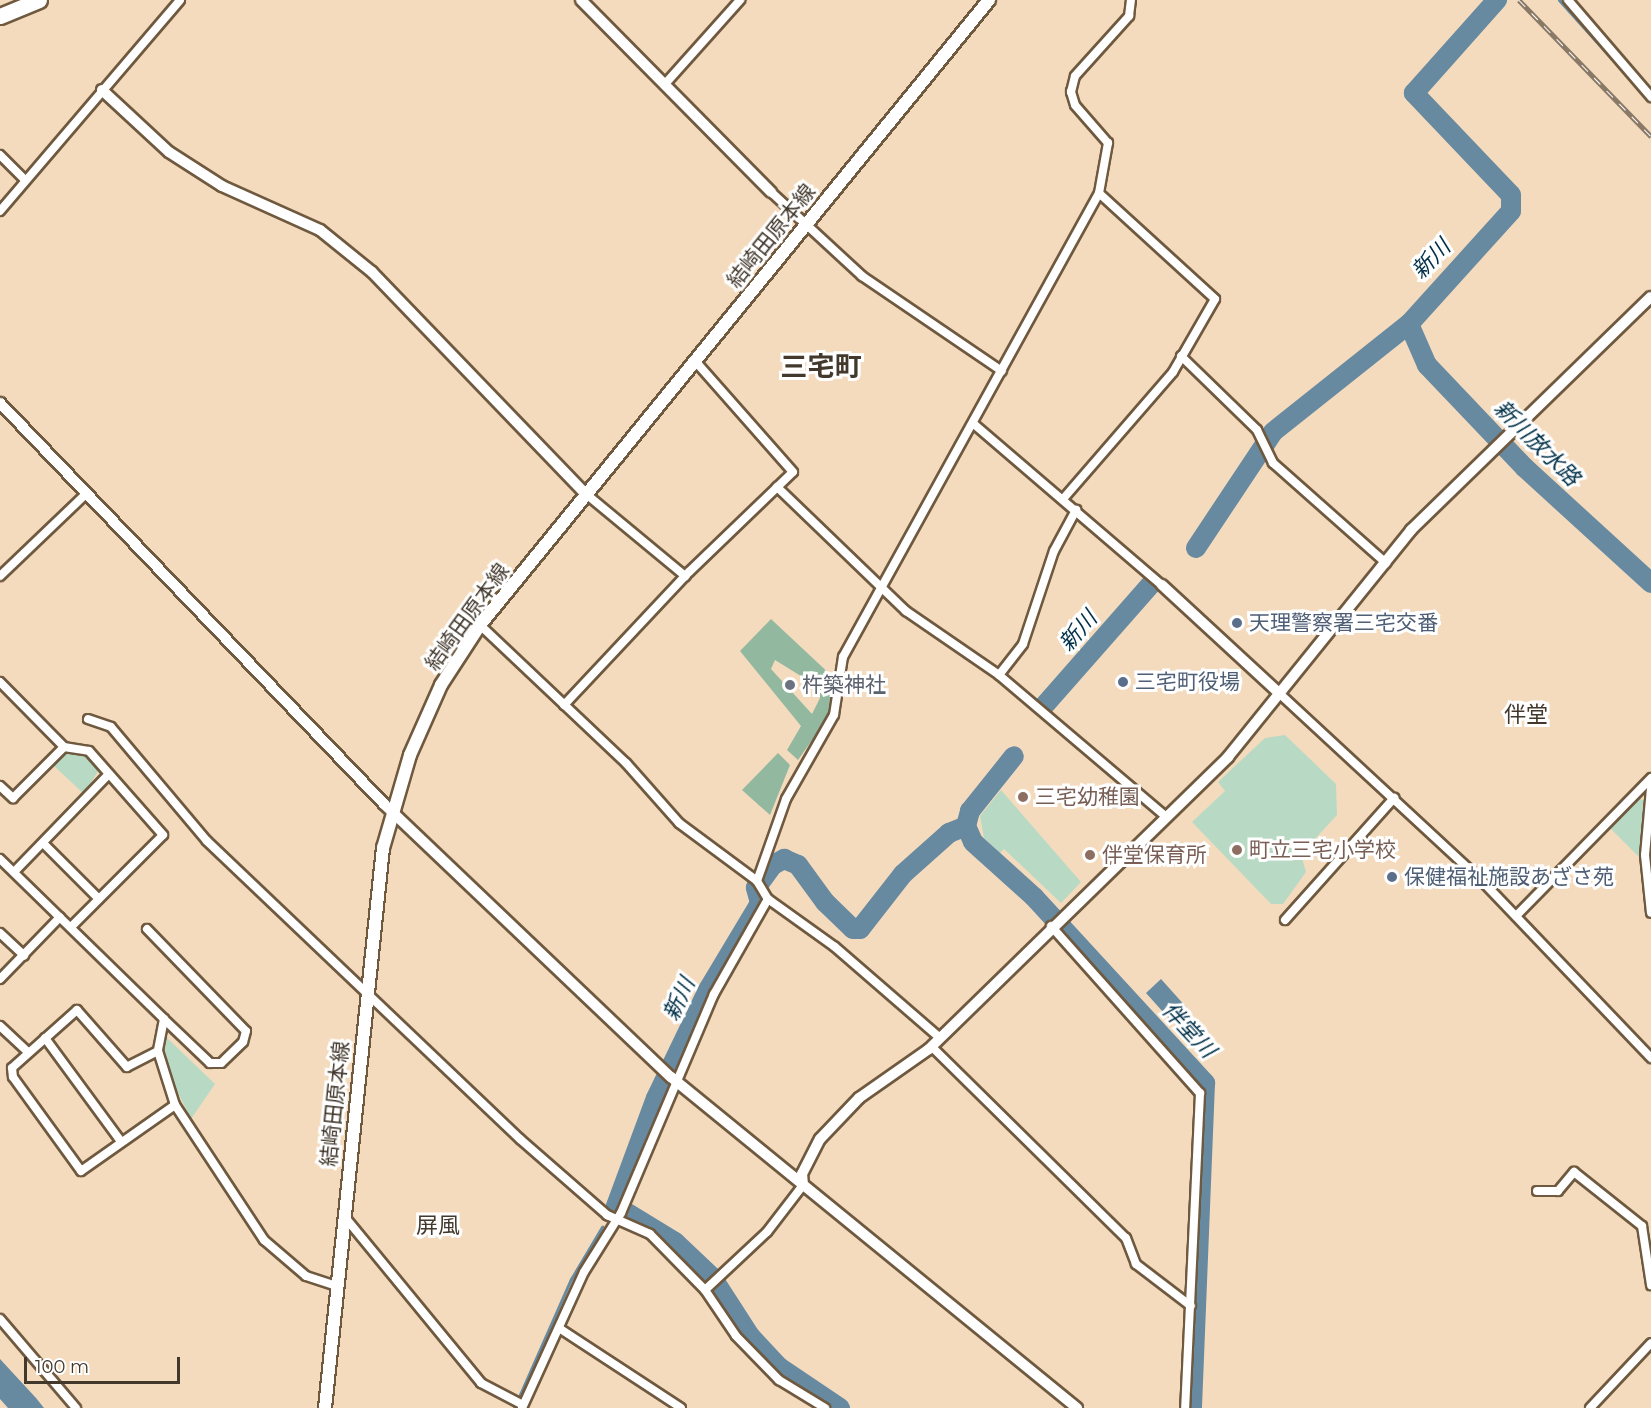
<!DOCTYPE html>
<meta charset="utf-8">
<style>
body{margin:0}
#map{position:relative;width:1651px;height:1408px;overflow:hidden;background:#f4dbbd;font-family:Montserrat,"Noto Sans JP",sans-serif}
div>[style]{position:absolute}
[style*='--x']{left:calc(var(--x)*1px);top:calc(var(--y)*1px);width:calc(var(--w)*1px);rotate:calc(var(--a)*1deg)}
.green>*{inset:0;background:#b8dac4}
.forest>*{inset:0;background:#93b8a0}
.water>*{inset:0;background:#678aa1}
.stream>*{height:3px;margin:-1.5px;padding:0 1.5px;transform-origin:1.5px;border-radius:1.5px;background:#678aa1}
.river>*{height:20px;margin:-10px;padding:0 10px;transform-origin:10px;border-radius:10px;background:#678aa1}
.roads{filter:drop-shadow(2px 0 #6f593f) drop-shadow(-2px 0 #6f593f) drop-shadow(0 2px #6f593f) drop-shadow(0 -2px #6f593f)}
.minor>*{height:8px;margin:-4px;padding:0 4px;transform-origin:4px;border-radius:4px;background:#fff}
.tertiary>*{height:10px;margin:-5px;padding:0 5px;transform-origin:5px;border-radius:5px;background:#fff}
.secondary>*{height:12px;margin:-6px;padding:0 6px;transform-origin:6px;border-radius:6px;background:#fff}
.motorway>*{height:15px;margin:-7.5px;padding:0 7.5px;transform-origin:7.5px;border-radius:7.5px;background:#fff}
.rail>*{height:5px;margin-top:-2.5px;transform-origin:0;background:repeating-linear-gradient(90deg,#fff 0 9px,#897966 0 18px);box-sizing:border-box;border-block:2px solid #897966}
.dots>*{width:16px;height:16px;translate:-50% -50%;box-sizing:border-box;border:3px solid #fff;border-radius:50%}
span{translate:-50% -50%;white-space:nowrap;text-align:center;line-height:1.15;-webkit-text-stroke:6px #fff;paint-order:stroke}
.street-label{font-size:21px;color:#42382c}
.service-label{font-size:21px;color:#4e5e75}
.left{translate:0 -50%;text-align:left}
.worship-label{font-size:21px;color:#5b616d}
.education-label{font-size:21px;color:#785e54}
.water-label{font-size:22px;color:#003049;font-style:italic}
.neighbourhood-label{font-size:22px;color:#42382c}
.district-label{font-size:27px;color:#42382c;font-weight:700}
.scale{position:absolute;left:24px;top:1357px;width:156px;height:27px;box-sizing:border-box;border:3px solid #42382c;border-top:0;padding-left:8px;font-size:18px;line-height:21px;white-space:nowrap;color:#42382c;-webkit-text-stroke:4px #fff;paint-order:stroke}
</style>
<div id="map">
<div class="green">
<div style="clip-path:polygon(1285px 735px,1336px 784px,1337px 815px,1301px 854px,1306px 872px,1283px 904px,1271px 904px,1192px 822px,1225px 791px,1218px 782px,1265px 738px)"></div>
<div style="clip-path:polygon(67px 752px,87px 755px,100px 768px,84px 794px,54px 766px)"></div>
<div style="clip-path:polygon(1001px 790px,1081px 882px,1061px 903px,1004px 849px,1000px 853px,984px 838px,980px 816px)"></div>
<div style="clip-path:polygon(1637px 797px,1645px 801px,1640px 858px,1608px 826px)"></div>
<div style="clip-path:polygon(164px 1035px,215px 1084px,191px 1119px,164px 1065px)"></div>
</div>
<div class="forest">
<div style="clip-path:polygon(evenodd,771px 619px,834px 678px,829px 716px,798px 760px,787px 750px,801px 726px,740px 651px,771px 619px,775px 660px,817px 686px,820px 698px,812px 714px,771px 669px,775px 660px)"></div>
<div style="clip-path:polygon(778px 753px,790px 765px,770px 815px,742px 790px)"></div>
</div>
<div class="water">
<div style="clip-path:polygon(1161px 979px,1187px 1008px,1172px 1022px,1146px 993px)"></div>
<div style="clip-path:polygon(0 1359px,36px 1398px,44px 1408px,8px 1408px,0 1399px)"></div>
</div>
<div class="stream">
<div style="--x:1559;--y:0;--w:118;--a:48.1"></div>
<div style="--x:613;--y:1209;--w:4;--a:-45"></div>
<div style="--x:514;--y:1408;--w:141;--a:-66.2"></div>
<div style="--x:571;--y:1279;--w:61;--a:-59.2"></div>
</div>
<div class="river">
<div style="--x:1409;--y:324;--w:45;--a:66.3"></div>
<div style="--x:1427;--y:365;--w:141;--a:46.4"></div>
<div style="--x:1524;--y:467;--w:172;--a:42.4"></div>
<div style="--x:1196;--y:548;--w:139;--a:-56.4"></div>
<div style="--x:1273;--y:432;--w:174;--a:-38.5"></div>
<div style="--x:1409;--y:324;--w:152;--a:-47.9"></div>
<div style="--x:1511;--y:211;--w:16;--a:-90"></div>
<div style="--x:1511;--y:195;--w:141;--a:-133.6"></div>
<div style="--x:1414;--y:93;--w:125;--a:-48.3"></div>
<div style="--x:1043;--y:707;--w:162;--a:-48.7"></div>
<div style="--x:966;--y:826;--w:17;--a:66"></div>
<div style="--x:973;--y:842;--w:82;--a:42"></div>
<div style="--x:1034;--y:897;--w:253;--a:47.4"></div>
<div style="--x:1205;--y:1083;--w:325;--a:92.3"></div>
<div style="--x:966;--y:826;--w:16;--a:-75"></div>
<div style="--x:970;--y:811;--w:70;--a:-51.3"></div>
<div style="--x:840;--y:1408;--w:73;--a:-146.1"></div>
<div style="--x:779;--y:1367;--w:42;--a:-133.1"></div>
<div style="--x:750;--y:1336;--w:70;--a:-122.8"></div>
<div style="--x:712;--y:1277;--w:51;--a:-136.6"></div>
<div style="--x:675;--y:1242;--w:69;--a:-148.6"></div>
<div style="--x:616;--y:1206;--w:115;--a:-69.7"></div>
<div style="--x:656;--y:1098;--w:120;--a:-64.3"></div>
<div style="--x:708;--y:990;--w:101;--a:-59.1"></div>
<div style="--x:760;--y:903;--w:16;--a:-105"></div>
<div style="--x:756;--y:888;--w:29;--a:-54"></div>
<div style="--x:773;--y:865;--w:13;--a:-29"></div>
<div style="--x:784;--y:859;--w:15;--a:23"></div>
<div style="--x:798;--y:865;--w:46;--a:53.9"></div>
<div style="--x:825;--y:902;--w:39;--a:44"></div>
<div style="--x:853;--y:929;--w:7;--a:0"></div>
<div style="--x:860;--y:929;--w:70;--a:-52"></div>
<div style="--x:903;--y:874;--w:62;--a:-41.7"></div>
<div style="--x:949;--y:833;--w:18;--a:-22"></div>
</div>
<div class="roads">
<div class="minor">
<div style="--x:1568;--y:0;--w:128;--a:49.4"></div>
<div style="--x:665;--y:84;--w:113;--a:-48.2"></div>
<div style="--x:0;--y:155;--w:34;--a:45"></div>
<div style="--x:771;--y:192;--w:124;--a:42.7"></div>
<div style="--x:862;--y:276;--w:169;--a:34.2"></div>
<div style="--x:0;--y:211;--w:277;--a:-49.5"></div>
<div style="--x:1181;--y:356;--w:106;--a:44.2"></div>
<div style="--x:1257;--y:430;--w:37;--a:64"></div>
<div style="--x:1273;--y:463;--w:151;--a:41.5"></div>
<div style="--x:975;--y:425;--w:246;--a:40.6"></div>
<div style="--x:777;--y:487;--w:179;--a:43.9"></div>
<div style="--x:906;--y:611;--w:113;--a:34.5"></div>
<div style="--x:999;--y:675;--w:216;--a:40.3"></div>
<div style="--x:586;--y:494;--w:129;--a:39.6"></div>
<div style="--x:1063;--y:499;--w:168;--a:-49.1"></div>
<div style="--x:1173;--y:372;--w:84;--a:-60.1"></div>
<div style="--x:1215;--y:299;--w:157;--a:-137.6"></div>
<div style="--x:0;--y:576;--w:120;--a:-43.7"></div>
<div style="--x:480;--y:625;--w:201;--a:43.4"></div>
<div style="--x:626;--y:763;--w:80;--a:48.5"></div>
<div style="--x:679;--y:823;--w:97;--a:36.6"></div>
<div style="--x:757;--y:881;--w:21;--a:59"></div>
<div style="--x:768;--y:899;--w:82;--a:35.6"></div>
<div style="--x:835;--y:947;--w:139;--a:40.9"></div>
<div style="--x:999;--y:675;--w:39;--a:-52"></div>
<div style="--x:1023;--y:644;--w:98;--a:-71.6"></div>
<div style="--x:1054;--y:551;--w:47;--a:-61.8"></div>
<div style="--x:0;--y:682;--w:91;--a:45.4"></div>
<div style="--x:1280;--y:694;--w:275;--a:42.8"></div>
<div style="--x:1482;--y:881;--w:245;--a:46.3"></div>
<div style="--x:564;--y:705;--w:183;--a:-46.8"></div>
<div style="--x:689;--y:572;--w:144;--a:-43.9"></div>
<div style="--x:793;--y:472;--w:148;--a:-131.4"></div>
<div style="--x:88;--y:719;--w:24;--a:19"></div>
<div style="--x:111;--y:727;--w:149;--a:49.9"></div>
<div style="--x:207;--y:841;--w:432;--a:43.6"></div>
<div style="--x:520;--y:1139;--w:116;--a:41.1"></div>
<div style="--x:607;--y:1215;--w:47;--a:23.8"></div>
<div style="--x:650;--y:1234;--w:78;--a:45.5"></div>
<div style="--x:705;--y:1290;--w:55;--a:56"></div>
<div style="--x:736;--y:1336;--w:62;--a:45.7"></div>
<div style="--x:779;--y:1380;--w:54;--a:31.3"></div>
<div style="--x:0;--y:786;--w:18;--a:43"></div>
<div style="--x:13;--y:798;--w:72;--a:-45"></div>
<div style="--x:64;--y:747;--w:25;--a:9"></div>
<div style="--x:89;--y:751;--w:112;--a:48.6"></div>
<div style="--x:163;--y:835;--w:130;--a:135"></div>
<div style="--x:1651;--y:788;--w:67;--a:95.1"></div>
<div style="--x:1645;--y:855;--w:58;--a:84.1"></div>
<div style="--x:43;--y:843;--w:79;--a:45"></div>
<div style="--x:0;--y:859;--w:229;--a:44.3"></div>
<div style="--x:164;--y:1019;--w:33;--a:101"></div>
<div style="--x:158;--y:1051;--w:57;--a:72.5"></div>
<div style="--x:175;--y:1105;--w:162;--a:56.6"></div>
<div style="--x:264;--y:1240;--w:55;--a:40.6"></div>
<div style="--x:306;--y:1276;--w:33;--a:18"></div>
<div style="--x:14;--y:872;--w:136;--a:-45.9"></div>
<div style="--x:757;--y:881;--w:87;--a:-70.5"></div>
<div style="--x:786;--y:799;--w:97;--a:-60.3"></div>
<div style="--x:834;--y:715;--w:59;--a:-81.2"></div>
<div style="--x:843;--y:657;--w:530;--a:-61.11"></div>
<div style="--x:1099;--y:193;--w:51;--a:-79.8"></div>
<div style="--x:1108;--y:143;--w:50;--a:-131"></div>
<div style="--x:1075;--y:105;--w:14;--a:-107"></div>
<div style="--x:1071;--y:92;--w:16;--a:-76"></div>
<div style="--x:1075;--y:76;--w:81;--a:-48"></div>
<div style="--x:1129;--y:16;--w:16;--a:-83"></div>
<div style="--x:1516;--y:916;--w:193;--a:-45.6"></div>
<div style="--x:1285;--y:920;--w:164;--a:-48.2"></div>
<div style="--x:1051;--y:926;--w:224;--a:48.3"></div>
<div style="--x:1200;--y:1093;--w:315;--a:92.7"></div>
<div style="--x:147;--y:929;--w:142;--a:45.9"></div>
<div style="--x:246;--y:1031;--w:11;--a:105"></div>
<div style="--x:243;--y:1042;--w:30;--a:136"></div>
<div style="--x:221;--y:1063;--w:11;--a:180"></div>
<div style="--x:210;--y:1063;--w:64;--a:-136.3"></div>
<div style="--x:0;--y:933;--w:33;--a:43"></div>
<div style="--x:0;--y:979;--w:86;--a:-45.9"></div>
<div style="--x:0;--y:1026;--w:38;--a:43"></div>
<div style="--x:45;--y:1038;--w:127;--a:53.7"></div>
<div style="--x:932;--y:1047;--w:272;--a:44.6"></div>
<div style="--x:1126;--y:1238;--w:28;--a:69"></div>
<div style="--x:1136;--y:1264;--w:69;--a:37.4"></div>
<div style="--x:158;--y:1051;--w:35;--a:153"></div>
<div style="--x:127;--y:1067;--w:76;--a:-131.3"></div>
<div style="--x:77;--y:1010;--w:87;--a:138.3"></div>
<div style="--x:12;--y:1068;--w:9;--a:84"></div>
<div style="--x:13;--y:1077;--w:116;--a:54.1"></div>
<div style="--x:81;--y:1171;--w:115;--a:-35.1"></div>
<div style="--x:1537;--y:1191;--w:21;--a:0"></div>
<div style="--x:1558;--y:1191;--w:25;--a:-50"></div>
<div style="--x:1574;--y:1172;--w:87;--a:38.5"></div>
<div style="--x:1642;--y:1226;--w:60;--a:81.3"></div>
<div style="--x:344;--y:1216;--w:216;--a:50.6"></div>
<div style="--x:481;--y:1383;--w:47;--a:27.6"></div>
<div style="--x:705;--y:1290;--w:85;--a:-43.1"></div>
<div style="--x:767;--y:1232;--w:59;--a:-52.5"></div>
<div style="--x:0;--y:1319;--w:117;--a:49.5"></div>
<div style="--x:562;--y:1330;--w:142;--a:33.2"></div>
<div style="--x:522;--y:1408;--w:149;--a:-65.5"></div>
<div style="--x:584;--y:1272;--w:70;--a:-57.9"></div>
<div style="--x:621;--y:1213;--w:238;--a:-67"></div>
<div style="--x:714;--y:994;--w:109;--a:-60.4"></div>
<div style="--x:1590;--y:1408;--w:89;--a:-46.8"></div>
</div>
<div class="tertiary">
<div style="--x:581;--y:0;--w:270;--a:45.3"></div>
<div style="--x:102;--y:90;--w:91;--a:42.8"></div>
<div style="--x:169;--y:152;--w:63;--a:32.7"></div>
<div style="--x:222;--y:186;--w:107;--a:24.2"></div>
<div style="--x:320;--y:230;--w:67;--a:38.9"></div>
<div style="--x:372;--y:272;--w:308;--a:46.1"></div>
<div style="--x:0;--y:403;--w:555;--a:46.24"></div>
<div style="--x:384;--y:804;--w:396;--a:43.6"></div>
<div style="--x:671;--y:1077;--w:524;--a:39.19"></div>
<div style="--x:1162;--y:585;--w:161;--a:42.7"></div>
<div style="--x:803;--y:1185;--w:11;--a:-95"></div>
<div style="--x:802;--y:1174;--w:39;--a:-63"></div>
<div style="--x:820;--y:1139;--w:57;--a:-46.4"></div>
<div style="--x:859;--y:1098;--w:85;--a:-35"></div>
<div style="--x:929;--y:1049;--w:418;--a:-44.3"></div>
<div style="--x:1228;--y:757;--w:292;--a:-51.1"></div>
<div style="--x:1411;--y:530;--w:334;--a:-44.2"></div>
</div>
<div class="secondary">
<div style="--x:325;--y:1408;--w:563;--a:-84.09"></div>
<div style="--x:383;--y:848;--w:97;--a:-73.8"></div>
<div style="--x:410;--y:755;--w:77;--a:-66.1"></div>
<div style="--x:441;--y:685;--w:72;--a:-57"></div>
<div style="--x:480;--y:625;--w:806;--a:-50.84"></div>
</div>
<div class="motorway">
<div style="--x:0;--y:16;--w:42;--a:-22.3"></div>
</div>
</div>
<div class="rail">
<div style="--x:1519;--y:0;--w:190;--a:45.9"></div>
</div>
<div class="dots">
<div style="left:1237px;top:623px;background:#5c6f8a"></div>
<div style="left:1123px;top:682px;background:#5c6f8a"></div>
<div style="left:790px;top:685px;background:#6b7280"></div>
<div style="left:1023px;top:797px;background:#8d6e63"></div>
<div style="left:1237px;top:850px;background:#8d6e63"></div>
<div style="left:1090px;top:855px;background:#8d6e63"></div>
<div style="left:1392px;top:877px;background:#5c6f8a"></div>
</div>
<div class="street-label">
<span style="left:771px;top:236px;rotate:-51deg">結崎田原本線</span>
<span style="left:467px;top:617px;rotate:-54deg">結崎田原本線</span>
<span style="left:335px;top:1104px;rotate:-84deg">結崎田原本線</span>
</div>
<div class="service-label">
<span class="left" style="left:1249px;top:623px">天理警察署三宅交番</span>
<span class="left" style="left:1135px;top:682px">三宅町役場</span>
<span class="left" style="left:1404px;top:877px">保健福祉施設あざさ苑</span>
</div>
<div class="worship-label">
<span class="left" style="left:802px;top:685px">杵築神社</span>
</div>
<div class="education-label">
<span class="left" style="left:1035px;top:797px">三宅幼稚園</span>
<span class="left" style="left:1249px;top:850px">町立三宅小学校</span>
<span class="left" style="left:1102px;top:855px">伴堂保育所</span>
</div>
<div class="water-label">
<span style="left:1431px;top:259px;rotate:-46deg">新川</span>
<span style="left:1537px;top:443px;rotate:45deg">新川放水路</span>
<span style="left:1078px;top:631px;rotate:-49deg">新川</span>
<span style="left:679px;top:999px;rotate:-65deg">新川</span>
<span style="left:1189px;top:1030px;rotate:47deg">伴堂川</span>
</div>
<div class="neighbourhood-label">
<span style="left:1526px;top:715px">伴堂</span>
<span style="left:438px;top:1226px">屏風</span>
</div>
<div class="district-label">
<span style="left:821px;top:367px">三宅町</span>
</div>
<div class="scale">100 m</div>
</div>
